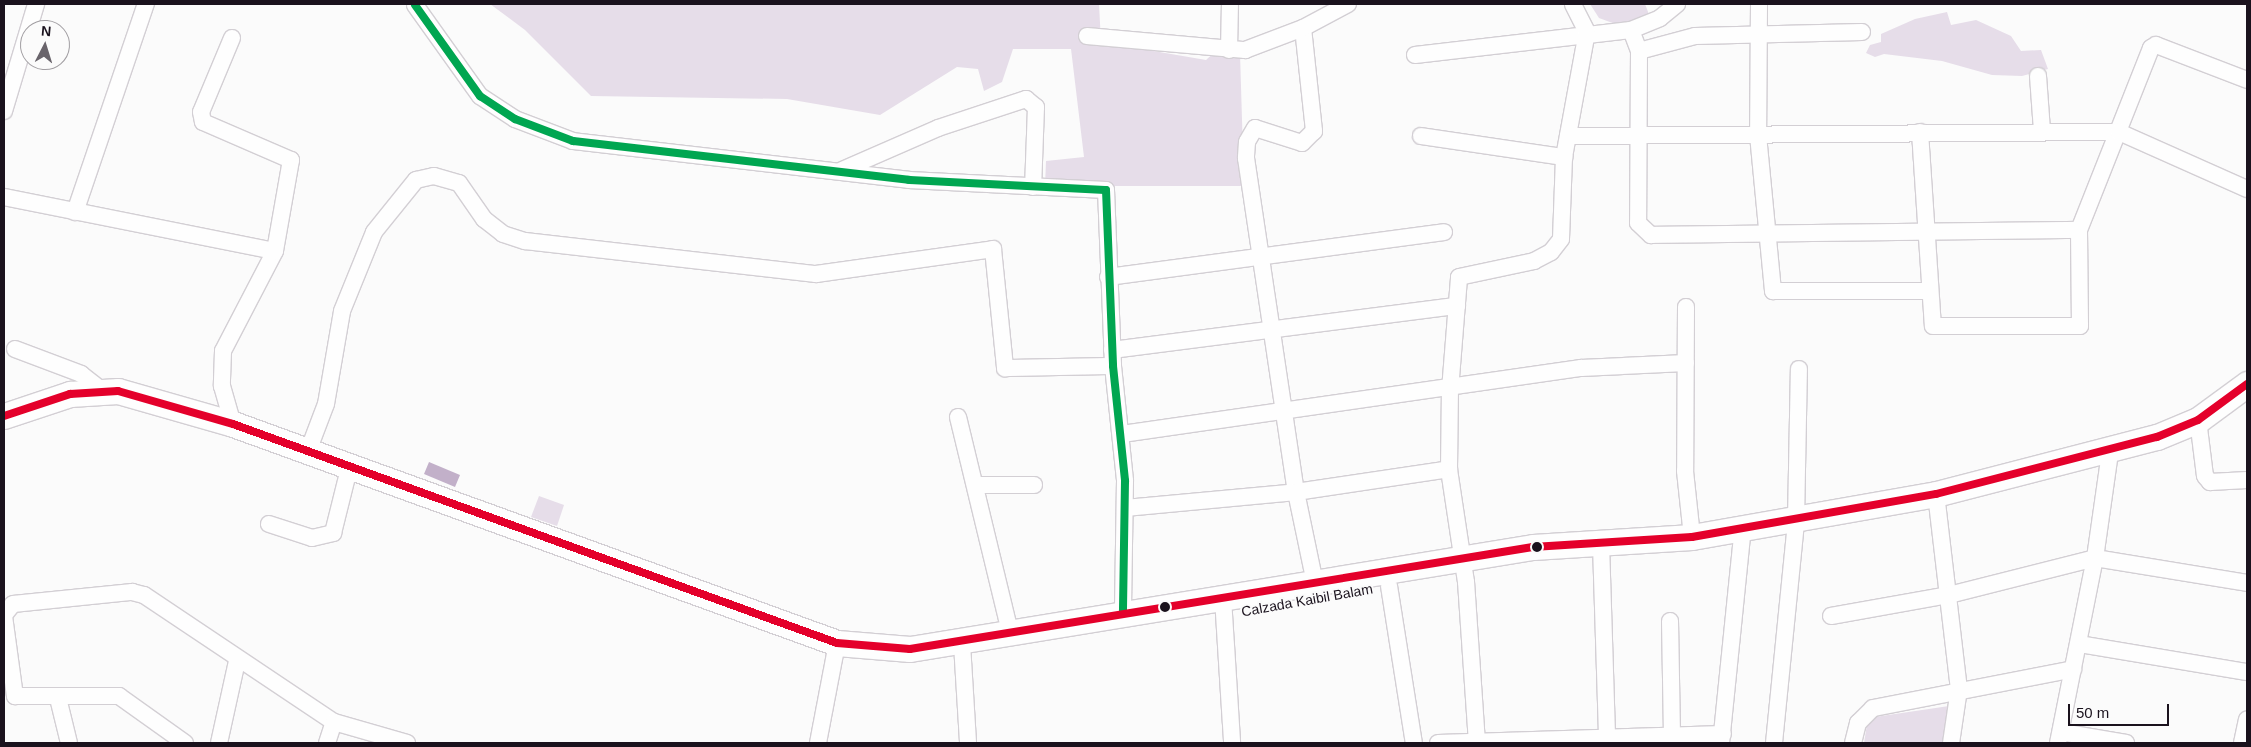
<!DOCTYPE html>
<style>
body{margin:0}
#map{position:relative;width:2251px;height:747px;overflow:hidden;background:#fbfbfb;font-family:Arial,sans-serif}
div>[style]{position:absolute}
[style*='--x']{left:calc(var(--x)*1px);top:calc(var(--y)*1px);width:calc(var(--w)*1px);rotate:calc(var(--a)*1deg)}
.green>*{inset:0;background:#e6dde9}
.water>*{inset:0;background:#c2b0c9}
.roads{filter:drop-shadow(1px 0 #d3cfd4) drop-shadow(-1px 0 #d3cfd4) drop-shadow(0 1px #d3cfd4) drop-shadow(0 -1px #d3cfd4)}
.street>*{height:16px;margin:-8px;padding:0 8px;transform-origin:8px;border-radius:8px;background:#fefefe}
.primary>*{height:25px;margin:-12.5px;padding:0 12.5px;transform-origin:12.5px;border-radius:12.5px;background:#fefefe}
.bus-1>*{height:8px;margin:-4px;padding:0 4px;transform-origin:4px;border-radius:4px;background:#00a651}
.bus-2>*{height:8px;margin:-4px;padding:0 4px;transform-origin:4px;border-radius:4px;background:#e4002b}
.dots>*{width:14px;height:14px;translate:-50% -50%;box-sizing:border-box;border:2px solid #fbfbfb;border-radius:50%}
span{translate:-50% -50%;white-space:nowrap;text-align:center;line-height:1.15;-webkit-text-stroke:4px #fbfbfb;paint-order:stroke}
.street-label{font-size:14px;color:#1a121d}
.frame{position:absolute;inset:0;border:5px solid #1a121d;pointer-events:none}
.north{position:absolute;left:20px;top:20px;width:50px;height:50px;box-sizing:border-box;background:#fbfbfb;border:1px solid #a19ea2;border-radius:50%;rotate:5deg;font-size:14px;font-weight:700;line-height:20px;text-align:center;color:#1a121d}
.north::after{content:'';display:block;margin:auto;width:18px;height:22px;background:#69646b;clip-path:polygon(50% 0,100% 100%,50% 72%,0 100%)}
.scale{position:absolute;left:2068px;top:704px;width:101px;height:22px;box-sizing:border-box;border:2px solid #1a121d;border-top:0;padding-left:6px;font-size:15px;line-height:18px;white-space:nowrap;color:#1a121d;-webkit-text-stroke:4px #fbfbfb;paint-order:stroke}
</style>
<div id="map">
<div class="green">
<div style="clip-path:polygon(490px 4px,1099px 4px,1101px 42px,1206px 60px,1220px 47px,1240px 53px,1244px 186px,1045px 186px,1046px 161px,1084px 157px,1071px 49px,1013px 49px,1002px 82px,984px 91px,978px 69px,957px 67px,880px 115px,787px 99px,591px 96px,525px 30px)"></div>
<div style="clip-path:polygon(1590px 4px,1645px 4px,1650px 17px,1618px 25px,1599px 18px)"></div>
<div style="clip-path:polygon(1947px 12px,1951px 25px,1976px 20px,2011px 36px,2021px 51px,2041px 50px,2048px 69px,2022px 76px,1992px 75px,1942px 61px,1884px 54px,1875px 57px,1866px 53px,1870px 45px,1881px 42px,1881px 34px,1915px 19px)"></div>
<div style="clip-path:polygon(539px 496px,564px 505px,557px 526px,531px 517px)"></div>
<div style="clip-path:polygon(1949px 706px,1946px 743px,1864px 743px,1868px 718px)"></div>
</div>
<div class="water">
<div style="clip-path:polygon(429px 462px,460px 475px,455px 487px,424px 474px)"></div>
</div>
<div class="roads">
<div class="street">
<div style="--x:1759;--y:4;--w:131;--a:90.4"></div>
<div style="--x:1758;--y:135;--w:157;--a:84.5"></div>
<div style="--x:1773;--y:291;--w:156;--a:0"></div>
<div style="--x:415;--y:5;--w:112;--a:54.5"></div>
<div style="--x:480;--y:96;--w:42;--a:33.3"></div>
<div style="--x:515;--y:119;--w:62;--a:20.8"></div>
<div style="--x:573;--y:141;--w:338;--a:6.6"></div>
<div style="--x:909;--y:180;--w:197;--a:2.9"></div>
<div style="--x:1106;--y:190;--w:176;--a:87.7"></div>
<div style="--x:1113;--y:366;--w:116;--a:84"></div>
<div style="--x:1125;--y:481;--w:131;--a:90.9"></div>
<div style="--x:1303;--y:28;--w:104;--a:83.9"></div>
<div style="--x:1314;--y:131;--w:17;--a:135"></div>
<div style="--x:1302;--y:143;--w:49;--a:-162.3"></div>
<div style="--x:1255;--y:128;--w:16;--a:120"></div>
<div style="--x:1247;--y:142;--w:16;--a:94"></div>
<div style="--x:1246;--y:158;--w:338;--a:81.5"></div>
<div style="--x:1296;--y:492;--w:93;--a:78.2"></div>
<div style="--x:1631;--y:30;--w:22;--a:69"></div>
<div style="--x:1639;--y:51;--w:172;--a:90.3"></div>
<div style="--x:1638;--y:223;--w:18;--a:43"></div>
<div style="--x:1651;--y:235;--w:428;--a:-0.7"></div>
<div style="--x:1087;--y:36;--w:159;--a:5.1"></div>
<div style="--x:1245;--y:50;--w:62;--a:-20.8"></div>
<div style="--x:1303;--y:28;--w:51;--a:-28.1"></div>
<div style="--x:232;--y:38;--w:80;--a:112.7"></div>
<div style="--x:201;--y:112;--w:10;--a:79"></div>
<div style="--x:203;--y:122;--w:96;--a:23.4"></div>
<div style="--x:291;--y:160;--w:92;--a:100"></div>
<div style="--x:275;--y:251;--w:113;--a:117.5"></div>
<div style="--x:223;--y:351;--w:35;--a:92"></div>
<div style="--x:222;--y:386;--w:40;--a:74"></div>
<div style="--x:1229;--y:50;--w:46;--a:-88.8"></div>
<div style="--x:1639;--y:51;--w:58;--a:-15"></div>
<div style="--x:1695;--y:36;--w:167;--a:-1.4"></div>
<div style="--x:1415;--y:55;--w:217;--a:-6.6"></div>
<div style="--x:1631;--y:30;--w:31;--a:-22"></div>
<div style="--x:1660;--y:18;--w:22;--a:-39"></div>
<div style="--x:2038;--y:76;--w:55;--a:85.8"></div>
<div style="--x:4;--y:111;--w:112;--a:-73.3"></div>
<div style="--x:1920;--y:132;--w:194;--a:86.2"></div>
<div style="--x:1933;--y:326;--w:147;--a:0"></div>
<div style="--x:2080;--y:326;--w:96;--a:-90.6"></div>
<div style="--x:2079;--y:230;--w:196;--a:-68.4"></div>
<div style="--x:2151;--y:48;--w:6;--a:-31"></div>
<div style="--x:2156;--y:45;--w:97;--a:21"></div>
<div style="--x:1421;--y:136;--w:145;--a:8.4"></div>
<div style="--x:1568;--y:136;--w:551;--a:-0.42"></div>
<div style="--x:2119;--y:132;--w:140;--a:24"></div>
<div style="--x:842;--y:170;--w:105;--a:-23.6"></div>
<div style="--x:938;--y:128;--w:93;--a:-18.2"></div>
<div style="--x:1026;--y:99;--w:13;--a:39"></div>
<div style="--x:1036;--y:107;--w:80;--a:92.1"></div>
<div style="--x:4;--y:197;--w:276;--a:11.3"></div>
<div style="--x:75;--y:212;--w:220;--a:-71.2"></div>
<div style="--x:1108;--y:277;--w:339;--a:-7.6"></div>
<div style="--x:1686;--y:307;--w:164;--a:90.3"></div>
<div style="--x:1685;--y:471;--w:66;--a:83.9"></div>
<div style="--x:15;--y:349;--w:71;--a:20.7"></div>
<div style="--x:81;--y:374;--w:24;--a:38"></div>
<div style="--x:1112;--y:350;--w:348;--a:-7.3"></div>
<div style="--x:958;--y:417;--w:225;--a:76.4"></div>
<div style="--x:2198;--y:420;--w:56;--a:82.9"></div>
<div style="--x:2205;--y:476;--w:8;--a:50"></div>
<div style="--x:2210;--y:482;--w:37;--a:-3"></div>
<div style="--x:1122;--y:434;--w:464;--a:-8.2"></div>
<div style="--x:1581;--y:368;--w:105;--a:-2.7"></div>
<div style="--x:307;--y:454;--w:53;--a:-69.2"></div>
<div style="--x:326;--y:404;--w:94;--a:-80.2"></div>
<div style="--x:342;--y:311;--w:85;--a:-67.9"></div>
<div style="--x:374;--y:232;--w:67;--a:-51.1"></div>
<div style="--x:416;--y:180;--w:18;--a:-13"></div>
<div style="--x:434;--y:176;--w:26;--a:16"></div>
<div style="--x:459;--y:183;--w:44;--a:55.2"></div>
<div style="--x:484;--y:219;--w:24;--a:38"></div>
<div style="--x:503;--y:234;--w:23;--a:18"></div>
<div style="--x:525;--y:241;--w:293;--a:6.5"></div>
<div style="--x:816;--y:274;--w:179;--a:-8"></div>
<div style="--x:993;--y:249;--w:120;--a:84.2"></div>
<div style="--x:1005;--y:368;--w:108;--a:-1.1"></div>
<div style="--x:977;--y:485;--w:57;--a:0"></div>
<div style="--x:1936;--y:494;--w:196;--a:83.3"></div>
<div style="--x:1959;--y:689;--w:55;--a:98.4"></div>
<div style="--x:1125;--y:508;--w:172;--a:-5.3"></div>
<div style="--x:1296;--y:492;--w:155;--a:-8.5"></div>
<div style="--x:269;--y:524;--w:45;--a:18"></div>
<div style="--x:312;--y:538;--w:22;--a:-13"></div>
<div style="--x:333;--y:533;--w:66;--a:-76"></div>
<div style="--x:1601;--y:544;--w:192;--a:88.2"></div>
<div style="--x:1389;--y:586;--w:159;--a:81"></div>
<div style="--x:1223;--y:598;--w:145;--a:86.4"></div>
<div style="--x:4;--y:615;--w:14;--a:-51"></div>
<div style="--x:13;--y:604;--w:120;--a:-5.8"></div>
<div style="--x:132;--y:592;--w:12;--a:14"></div>
<div style="--x:144;--y:595;--w:229;--a:33.8"></div>
<div style="--x:334;--y:722;--w:76;--a:16"></div>
<div style="--x:4;--y:616;--w:81;--a:82.2"></div>
<div style="--x:15;--y:696;--w:104;--a:0"></div>
<div style="--x:119;--y:696;--w:81;--a:35.5"></div>
<div style="--x:1831;--y:616;--w:120;--a:-10.1"></div>
<div style="--x:1949;--y:595;--w:151;--a:-14.2"></div>
<div style="--x:2095;--y:558;--w:154;--a:9.3"></div>
<div style="--x:1670;--y:621;--w:114;--a:89"></div>
<div style="--x:962;--y:644;--w:99;--a:86.5"></div>
<div style="--x:2079;--y:644;--w:170;--a:9.5"></div>
<div style="--x:58;--y:698;--w:46;--a:76.3"></div>
<div style="--x:2061;--y:732;--w:66;--a:9.6"></div>
<div style="--x:219;--y:743;--w:84;--a:-77.6"></div>
<div style="--x:327;--y:743;--w:22;--a:-72"></div>
<div style="--x:818;--y:743;--w:102;--a:-79.2"></div>
<div style="--x:1438;--y:743;--w:285;--a:-1.8"></div>
<div style="--x:1477;--y:743;--w:161;--a:-93.9"></div>
<div style="--x:1466;--y:582;--w:114;--a:-98.6"></div>
<div style="--x:1449;--y:469;--w:79;--a:-89.3"></div>
<div style="--x:1450;--y:390;--w:113;--a:-85.4"></div>
<div style="--x:1459;--y:277;--w:77;--a:-12"></div>
<div style="--x:1534;--y:261;--w:19;--a:-28"></div>
<div style="--x:1551;--y:252;--w:16;--a:-52"></div>
<div style="--x:1561;--y:239;--w:82;--a:-87.9"></div>
<div style="--x:1564;--y:157;--w:127;--a:-79.6"></div>
<div style="--x:1587;--y:32;--w:31;--a:-117"></div>
<div style="--x:1721;--y:743;--w:216;--a:-84.2"></div>
<div style="--x:1774;--y:743;--w:223;--a:-84.3"></div>
<div style="--x:1796;--y:521;--w:152;--a:-88.9"></div>
<div style="--x:1853;--y:743;--w:21;--a:-76"></div>
<div style="--x:1858;--y:723;--w:21;--a:-45"></div>
<div style="--x:1873;--y:708;--w:204;--a:-11"></div>
<div style="--x:2058;--y:743;--w:189;--a:-78.7"></div>
<div style="--x:2095;--y:558;--w:107;--a:-81.9"></div>
<div style="--x:2242;--y:743;--w:24;--a:-78"></div>
</div>
<div class="primary">
<div style="--x:4;--y:416;--w:70;--a:-18.4"></div>
<div style="--x:70;--y:394;--w:48;--a:-3.6"></div>
<div style="--x:118;--y:391;--w:120;--a:16"></div>
<div style="--x:233;--y:424;--w:642;--a:19.93"></div>
<div style="--x:837;--y:643;--w:73;--a:4.7"></div>
<div style="--x:910;--y:649;--w:631;--a:-9.3"></div>
<div style="--x:1533;--y:547;--w:159;--a:-3.6"></div>
<div style="--x:1692;--y:537;--w:248;--a:-10"></div>
<div style="--x:1936;--y:494;--w:228;--a:-14.5"></div>
<div style="--x:2157;--y:437;--w:44;--a:-22.5"></div>
<div style="--x:2198;--y:420;--w:61;--a:-36.3"></div>
</div>
</div>
<div class="bus-1">
<div style="--x:415;--y:5;--w:112;--a:54.5"></div>
<div style="--x:480;--y:96;--w:42;--a:33.3"></div>
<div style="--x:515;--y:119;--w:62;--a:20.8"></div>
<div style="--x:573;--y:141;--w:338;--a:6.6"></div>
<div style="--x:909;--y:180;--w:197;--a:2.9"></div>
<div style="--x:1106;--y:190;--w:176;--a:87.7"></div>
<div style="--x:1113;--y:366;--w:116;--a:84"></div>
<div style="--x:1125;--y:481;--w:131;--a:90.9"></div>
</div>
<div class="bus-2">
<div style="--x:4;--y:416;--w:70;--a:-18.4"></div>
<div style="--x:70;--y:394;--w:48;--a:-3.6"></div>
<div style="--x:118;--y:391;--w:120;--a:16"></div>
<div style="--x:233;--y:424;--w:642;--a:19.93"></div>
<div style="--x:837;--y:643;--w:73;--a:4.7"></div>
<div style="--x:910;--y:649;--w:631;--a:-9.3"></div>
<div style="--x:1533;--y:547;--w:159;--a:-3.6"></div>
<div style="--x:1692;--y:537;--w:248;--a:-10"></div>
<div style="--x:1936;--y:494;--w:228;--a:-14.5"></div>
<div style="--x:2157;--y:437;--w:44;--a:-22.5"></div>
<div style="--x:2198;--y:420;--w:61;--a:-36.3"></div>
</div>
<div class="dots">
<div style="left:1537px;top:547px;background:#1a121d"></div>
<div style="left:1165px;top:607px;background:#1a121d"></div>
</div>
<div class="street-label">
<span style="left:1307px;top:600px;rotate:-10deg">Calzada Kaibil Balam</span>
</div>
<div class="frame"></div>
<div class="north">N</div>
<div class="scale">50 m</div>
</div>
